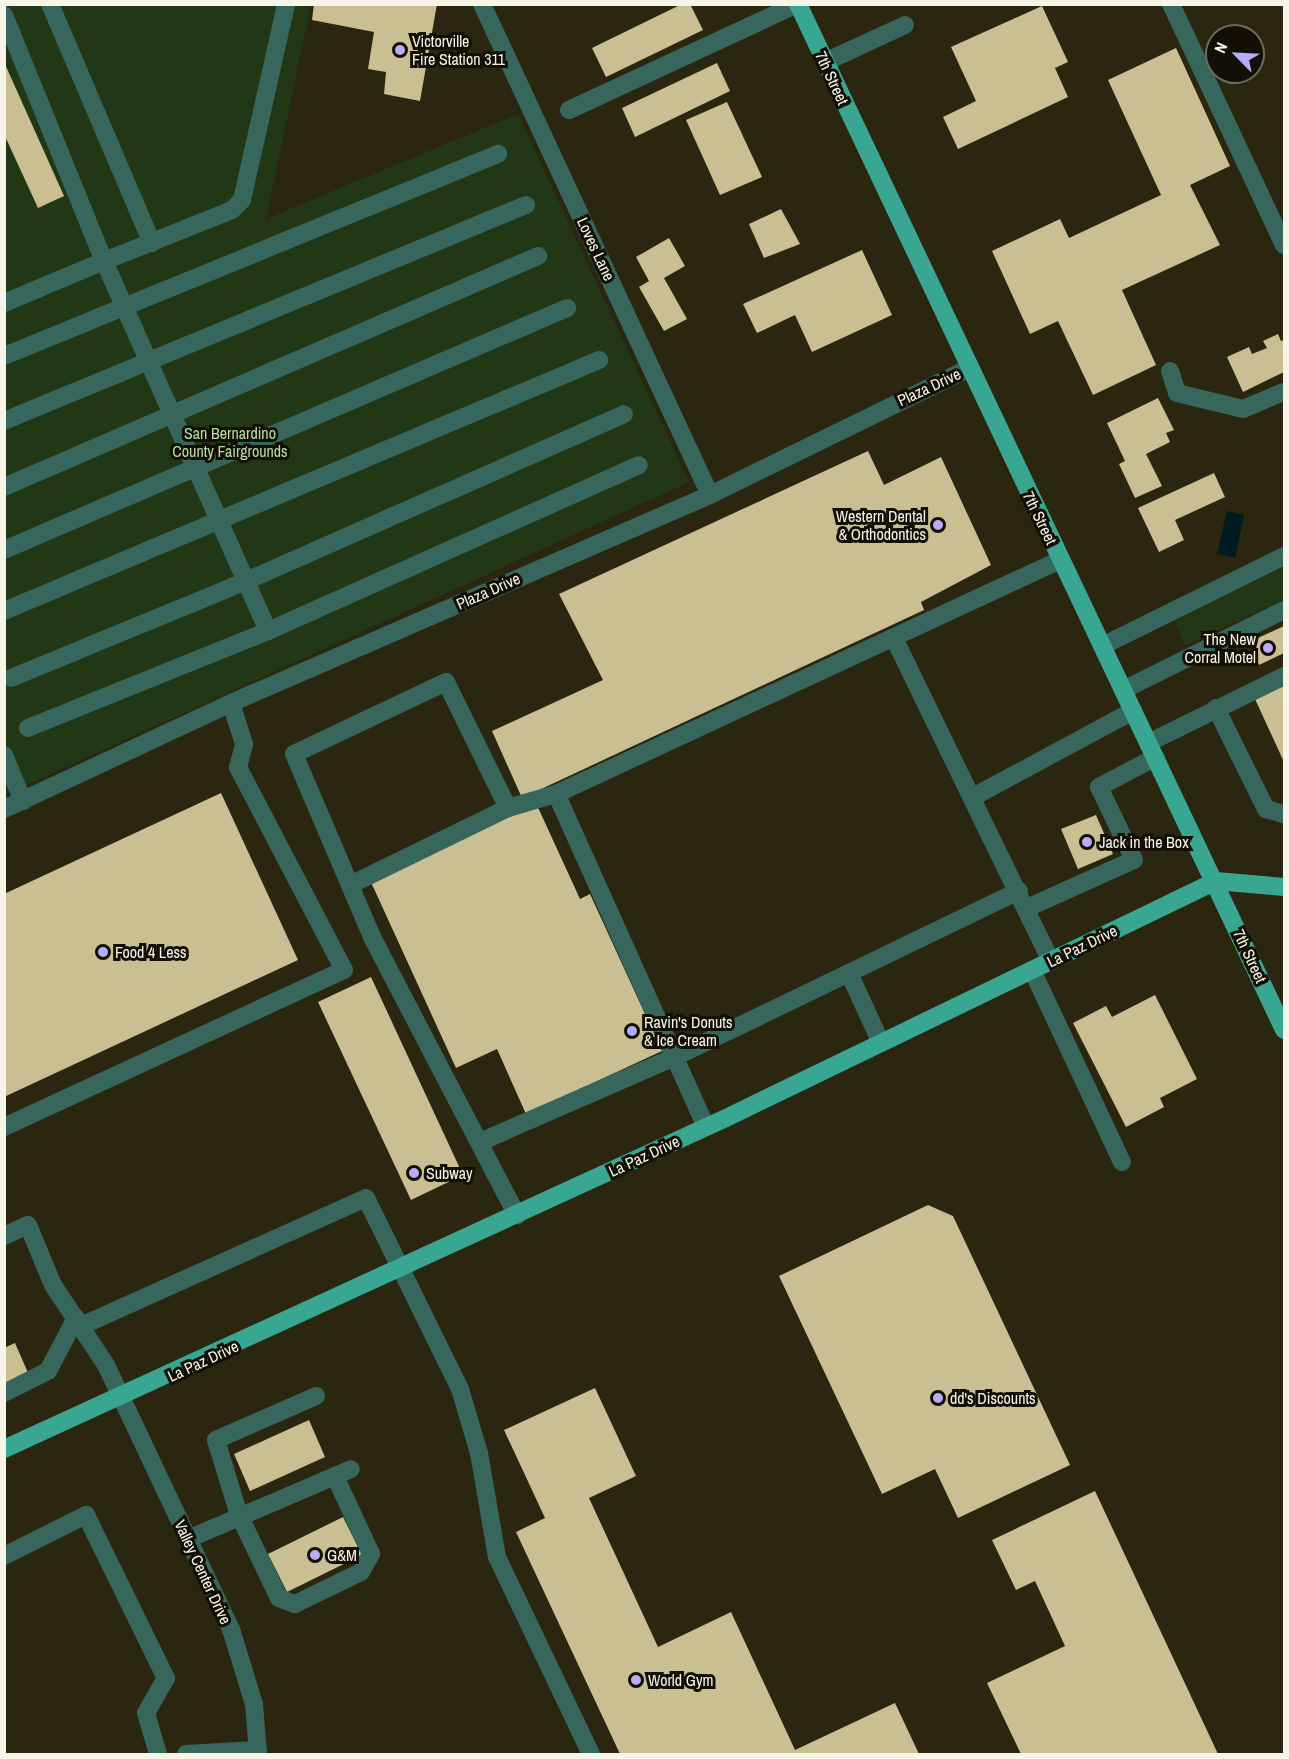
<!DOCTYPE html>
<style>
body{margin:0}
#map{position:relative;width:1289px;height:1759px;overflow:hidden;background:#2b2610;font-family:"Archivo Narrow",sans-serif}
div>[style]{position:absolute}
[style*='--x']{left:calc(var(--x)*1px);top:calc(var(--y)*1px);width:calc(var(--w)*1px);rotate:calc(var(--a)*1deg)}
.green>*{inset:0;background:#223715}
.water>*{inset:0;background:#001b21}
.building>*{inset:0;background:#c9bf92}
.minor>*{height:18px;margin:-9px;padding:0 9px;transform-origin:9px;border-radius:9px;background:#37665c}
.major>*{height:18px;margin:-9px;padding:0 9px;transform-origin:9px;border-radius:9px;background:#38a691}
.dots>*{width:16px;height:16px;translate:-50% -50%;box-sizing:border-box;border:3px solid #110f06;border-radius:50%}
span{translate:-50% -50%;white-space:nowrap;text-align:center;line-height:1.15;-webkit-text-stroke:6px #110f06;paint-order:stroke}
.poi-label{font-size:16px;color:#f7f5e7}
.left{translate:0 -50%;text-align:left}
.right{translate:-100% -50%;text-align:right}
.street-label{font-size:16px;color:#f7f5e7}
.park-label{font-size:16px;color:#b8dfa2}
.frame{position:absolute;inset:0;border:6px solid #f7f5e7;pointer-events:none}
.north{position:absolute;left:1205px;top:24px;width:60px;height:60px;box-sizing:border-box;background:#110f06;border:2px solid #6d6b60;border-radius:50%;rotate:294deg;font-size:16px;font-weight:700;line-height:24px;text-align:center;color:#f7f5e7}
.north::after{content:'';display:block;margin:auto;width:21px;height:27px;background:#b8abf7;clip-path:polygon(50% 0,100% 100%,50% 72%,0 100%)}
</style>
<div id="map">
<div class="green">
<div style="clip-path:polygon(4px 5px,311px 5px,266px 219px,518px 114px,689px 482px,5px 795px)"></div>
<div style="clip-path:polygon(1284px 567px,1284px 600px,1185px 645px,1174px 619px)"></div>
</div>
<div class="water">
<div style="clip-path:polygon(1227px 511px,1244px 515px,1235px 558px,1217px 554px)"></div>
</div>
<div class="building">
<div style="clip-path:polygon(314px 4px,437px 4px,420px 101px,384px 94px,386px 72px,368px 69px,374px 32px,312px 20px)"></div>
<div style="clip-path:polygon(682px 4px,690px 4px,703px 30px,606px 77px,592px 48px)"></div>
<div style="clip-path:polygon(1042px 6px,1068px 62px,1055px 68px,1068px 97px,958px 149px,943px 117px,976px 101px,951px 47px)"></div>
<div style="clip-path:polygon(1176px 48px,1230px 166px,1190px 185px,1220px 245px,1122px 290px,1156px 365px,1093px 395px,1058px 321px,1030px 334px,992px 251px,1060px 219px,1069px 238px,1161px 195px,1108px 80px)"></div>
<div style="clip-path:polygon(4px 62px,64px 196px,38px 208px,4px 134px)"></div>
<div style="clip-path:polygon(717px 63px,730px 91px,635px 137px,622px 108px)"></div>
<div style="clip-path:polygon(727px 102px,762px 177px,720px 195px,686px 120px)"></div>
<div style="clip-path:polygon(781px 209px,800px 244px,764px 258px,749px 224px)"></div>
<div style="clip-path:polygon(669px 238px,685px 266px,664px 278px,687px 319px,664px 331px,639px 287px,649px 281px,636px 257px)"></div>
<div style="clip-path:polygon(862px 250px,892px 315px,812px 352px,795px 315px,757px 333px,743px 304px)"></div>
<div style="clip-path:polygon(1278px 334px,1281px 341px,1284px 340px,1284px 372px,1243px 392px,1227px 357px,1249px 347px,1252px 354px,1267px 348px,1263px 341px)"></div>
<div style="clip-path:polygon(1158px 398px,1174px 430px,1166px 433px,1170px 442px,1146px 454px,1162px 486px,1135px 498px,1119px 464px,1125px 461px,1107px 423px)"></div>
<div style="clip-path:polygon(868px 451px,884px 485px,941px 457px,991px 565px,921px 602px,924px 610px,522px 798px,492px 731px,603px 680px,559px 594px)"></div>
<div style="clip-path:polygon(1214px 473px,1225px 497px,1175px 520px,1184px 540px,1159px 552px,1138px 508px)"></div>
<div style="clip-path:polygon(1284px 626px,1284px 653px,1259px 665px,1249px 642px)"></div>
<div style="clip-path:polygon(1284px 685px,1284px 762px,1255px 699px)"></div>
<div style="clip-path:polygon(221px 793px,298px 960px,4px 1097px,4px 894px)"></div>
<div style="clip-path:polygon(536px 803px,580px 899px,590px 894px,662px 1051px,526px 1114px,497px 1049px,456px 1068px,370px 880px)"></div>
<div style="clip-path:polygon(1096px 815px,1113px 854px,1078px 869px,1061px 829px)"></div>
<div style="clip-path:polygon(371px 977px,463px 1175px,411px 1200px,318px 1002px)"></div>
<div style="clip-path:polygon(1155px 995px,1197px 1079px,1160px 1098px,1164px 1107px,1126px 1127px,1073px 1023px,1106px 1006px,1112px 1017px)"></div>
<div style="clip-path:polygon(928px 1205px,953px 1216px,1070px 1465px,958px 1518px,935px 1469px,882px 1494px,779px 1276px)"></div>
<div style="clip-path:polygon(15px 1343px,29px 1375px,4px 1386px,4px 1348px)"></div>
<div style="clip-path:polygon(595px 1388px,636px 1476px,589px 1498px,658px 1647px,731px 1612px,795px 1750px,895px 1703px,919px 1754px,620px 1754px,516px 1532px,545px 1518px,504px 1430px)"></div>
<div style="clip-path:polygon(309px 1420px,325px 1457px,250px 1491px,234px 1454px)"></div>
<div style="clip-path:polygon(1095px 1491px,1218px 1754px,1021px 1754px,987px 1683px,1065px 1646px,1035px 1581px,1016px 1590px,992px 1540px)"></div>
<div style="clip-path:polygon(343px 1517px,362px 1555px,287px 1592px,268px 1554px)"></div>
</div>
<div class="minor">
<div style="--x:50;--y:4;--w:260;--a:66.9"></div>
<div style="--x:482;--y:4;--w:541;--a:65.09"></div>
<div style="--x:1171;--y:4;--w:266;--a:64.9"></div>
<div style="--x:4;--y:15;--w:266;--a:67.9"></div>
<div style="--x:104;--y:261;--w:108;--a:157.2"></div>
<div style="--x:825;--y:62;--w:88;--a:-24.8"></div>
<div style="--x:569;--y:110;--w:251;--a:-24.9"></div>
<div style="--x:4;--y:356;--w:534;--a:-22.24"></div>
<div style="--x:1170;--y:371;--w:23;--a:72"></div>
<div style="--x:1177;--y:393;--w:68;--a:13.6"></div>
<div style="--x:1243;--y:409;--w:43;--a:-23"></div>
<div style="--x:4;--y:421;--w:565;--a:-22.48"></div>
<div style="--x:4;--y:487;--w:582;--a:-23.39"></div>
<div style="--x:4;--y:550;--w:613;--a:-23.26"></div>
<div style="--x:4;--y:611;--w:646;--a:-22.87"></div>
<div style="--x:268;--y:631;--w:406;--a:-24.1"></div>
<div style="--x:894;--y:638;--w:359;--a:64.1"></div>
<div style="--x:1102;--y:646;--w:203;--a:-26.3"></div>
<div style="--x:11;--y:678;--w:254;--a:-22.4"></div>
<div style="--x:246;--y:581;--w:413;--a:-23.8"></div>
<div style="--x:1123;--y:690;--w:180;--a:-26.4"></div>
<div style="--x:1216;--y:708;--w:113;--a:63.7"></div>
<div style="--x:1266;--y:809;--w:19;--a:16"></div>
<div style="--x:28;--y:728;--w:259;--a:-22"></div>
<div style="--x:268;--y:631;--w:405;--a:-113.9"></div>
<div style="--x:104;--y:261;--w:138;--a:-21.7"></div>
<div style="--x:232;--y:210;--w:14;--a:-45"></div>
<div style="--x:242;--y:200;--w:201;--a:-77.3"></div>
<div style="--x:1148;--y:743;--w:152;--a:-26.2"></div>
<div style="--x:4;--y:755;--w:50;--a:67.6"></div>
<div style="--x:973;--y:797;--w:182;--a:-28.3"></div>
<div style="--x:508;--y:808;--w:50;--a:-16.3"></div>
<div style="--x:4;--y:809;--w:251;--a:-25"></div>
<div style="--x:231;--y:703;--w:522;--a:-23.47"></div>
<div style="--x:710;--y:495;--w:288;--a:-26.1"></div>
<div style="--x:350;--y:885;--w:176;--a:-26"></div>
<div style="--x:508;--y:808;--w:140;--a:-116.2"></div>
<div style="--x:446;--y:682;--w:168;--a:154.7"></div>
<div style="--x:294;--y:754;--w:199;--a:66.9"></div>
<div style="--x:372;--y:937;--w:314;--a:62.5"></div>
<div style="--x:1027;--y:908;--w:117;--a:-24.2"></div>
<div style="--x:1134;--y:860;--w:81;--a:-115.6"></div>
<div style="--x:1099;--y:787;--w:64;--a:-27.8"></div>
<div style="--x:1032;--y:970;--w:212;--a:64.9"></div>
<div style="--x:849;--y:973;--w:77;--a:65.4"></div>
<div style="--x:4;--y:1127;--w:374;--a:-24.8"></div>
<div style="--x:344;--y:970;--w:229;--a:-117.6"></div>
<div style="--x:238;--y:767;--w:24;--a:-75"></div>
<div style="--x:244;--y:744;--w:43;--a:-107.6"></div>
<div style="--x:706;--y:1127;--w:365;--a:-114.2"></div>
<div style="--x:556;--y:794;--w:556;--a:-24.9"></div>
<div style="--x:480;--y:1142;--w:213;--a:-23.6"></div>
<div style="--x:675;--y:1057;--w:382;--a:-25.8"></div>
<div style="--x:4;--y:1236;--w:26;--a:-25"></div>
<div style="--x:28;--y:1225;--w:65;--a:67.4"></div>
<div style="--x:53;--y:1285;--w:96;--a:56.5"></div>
<div style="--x:106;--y:1365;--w:292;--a:64.7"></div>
<div style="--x:231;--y:1629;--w:78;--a:73"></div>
<div style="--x:254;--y:1704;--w:50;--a:85.4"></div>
<div style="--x:81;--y:1326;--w:312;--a:-24.2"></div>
<div style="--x:366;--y:1198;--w:213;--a:63.8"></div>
<div style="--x:460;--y:1389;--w:67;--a:73.5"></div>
<div style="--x:479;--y:1453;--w:106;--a:80.2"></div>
<div style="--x:497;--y:1557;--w:218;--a:64.5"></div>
<div style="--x:4;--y:1393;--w:49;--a:-26.6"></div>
<div style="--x:48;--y:1371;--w:60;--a:-62.2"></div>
<div style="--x:316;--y:1396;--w:109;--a:156.3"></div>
<div style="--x:216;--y:1440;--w:78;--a:73"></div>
<div style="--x:239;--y:1515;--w:92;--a:64.3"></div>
<div style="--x:279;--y:1598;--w:17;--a:21"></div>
<div style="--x:295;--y:1604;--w:73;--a:-25.9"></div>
<div style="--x:361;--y:1572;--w:21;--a:-61"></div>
<div style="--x:371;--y:1554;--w:86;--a:-114.8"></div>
<div style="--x:188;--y:1539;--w:177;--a:-23.2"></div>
<div style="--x:4;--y:1556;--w:92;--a:-26.6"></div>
<div style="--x:86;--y:1515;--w:182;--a:63.9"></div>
<div style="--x:166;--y:1678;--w:40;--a:119.7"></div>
<div style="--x:146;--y:1713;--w:43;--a:73.7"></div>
<div style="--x:186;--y:1754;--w:72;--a:-3.2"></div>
</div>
<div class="major">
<div style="--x:798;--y:4;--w:1135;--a:64.65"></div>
<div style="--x:4;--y:1449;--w:794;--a:-24.63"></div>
<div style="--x:726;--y:1118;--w:544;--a:-25.81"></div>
<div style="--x:1216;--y:881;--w:68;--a:5"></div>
</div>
<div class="dots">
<div style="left:400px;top:50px;background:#b8abf7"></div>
<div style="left:938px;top:525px;background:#b8abf7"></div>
<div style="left:1268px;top:648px;background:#b8abf7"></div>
<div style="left:1087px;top:842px;background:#b8abf7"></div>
<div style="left:103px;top:952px;background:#b8abf7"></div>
<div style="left:632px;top:1031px;background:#b8abf7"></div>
<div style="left:414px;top:1173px;background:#b8abf7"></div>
<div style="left:938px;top:1398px;background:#b8abf7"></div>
<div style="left:315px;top:1555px;background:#b8abf7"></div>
<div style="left:636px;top:1680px;background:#b8abf7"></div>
</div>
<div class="poi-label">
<span class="left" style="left:412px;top:50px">Victorville<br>Fire Station 311</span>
<span class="right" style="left:926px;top:525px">Western Dental<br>&amp; Orthodontics</span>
<span class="right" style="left:1256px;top:648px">The New<br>Corral Motel</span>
<span class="left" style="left:1099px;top:842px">Jack in the Box</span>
<span class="left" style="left:115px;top:952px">Food 4 Less</span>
<span class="left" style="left:644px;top:1031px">Ravin's Donuts<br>&amp; Ice Cream</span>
<span class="left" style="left:426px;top:1173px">Subway</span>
<span class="left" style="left:950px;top:1398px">dd's Discounts</span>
<span class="left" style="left:327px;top:1555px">G&amp;M</span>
<span class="left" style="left:648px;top:1680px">World Gym</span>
</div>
<div class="street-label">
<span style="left:832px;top:78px;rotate:65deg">7th Street</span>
<span style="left:596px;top:249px;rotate:65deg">Loves Lane</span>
<span style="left:929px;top:387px;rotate:-25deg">Plaza Drive</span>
<span style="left:1040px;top:518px;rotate:64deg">7th Street</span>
<span style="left:488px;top:591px;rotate:-24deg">Plaza Drive</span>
<span style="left:1082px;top:946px;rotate:-26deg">La Paz Drive</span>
<span style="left:1250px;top:956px;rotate:65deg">7th Street</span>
<span style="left:644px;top:1156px;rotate:-25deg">La Paz Drive</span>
<span style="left:203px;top:1361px;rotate:-25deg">La Paz Drive</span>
<span style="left:203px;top:1572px;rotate:65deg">Valley Center Drive</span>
</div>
<div class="park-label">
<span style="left:230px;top:442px">San Bernardino<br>County Fairgrounds</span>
</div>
<div class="frame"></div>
<div class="north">N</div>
</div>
